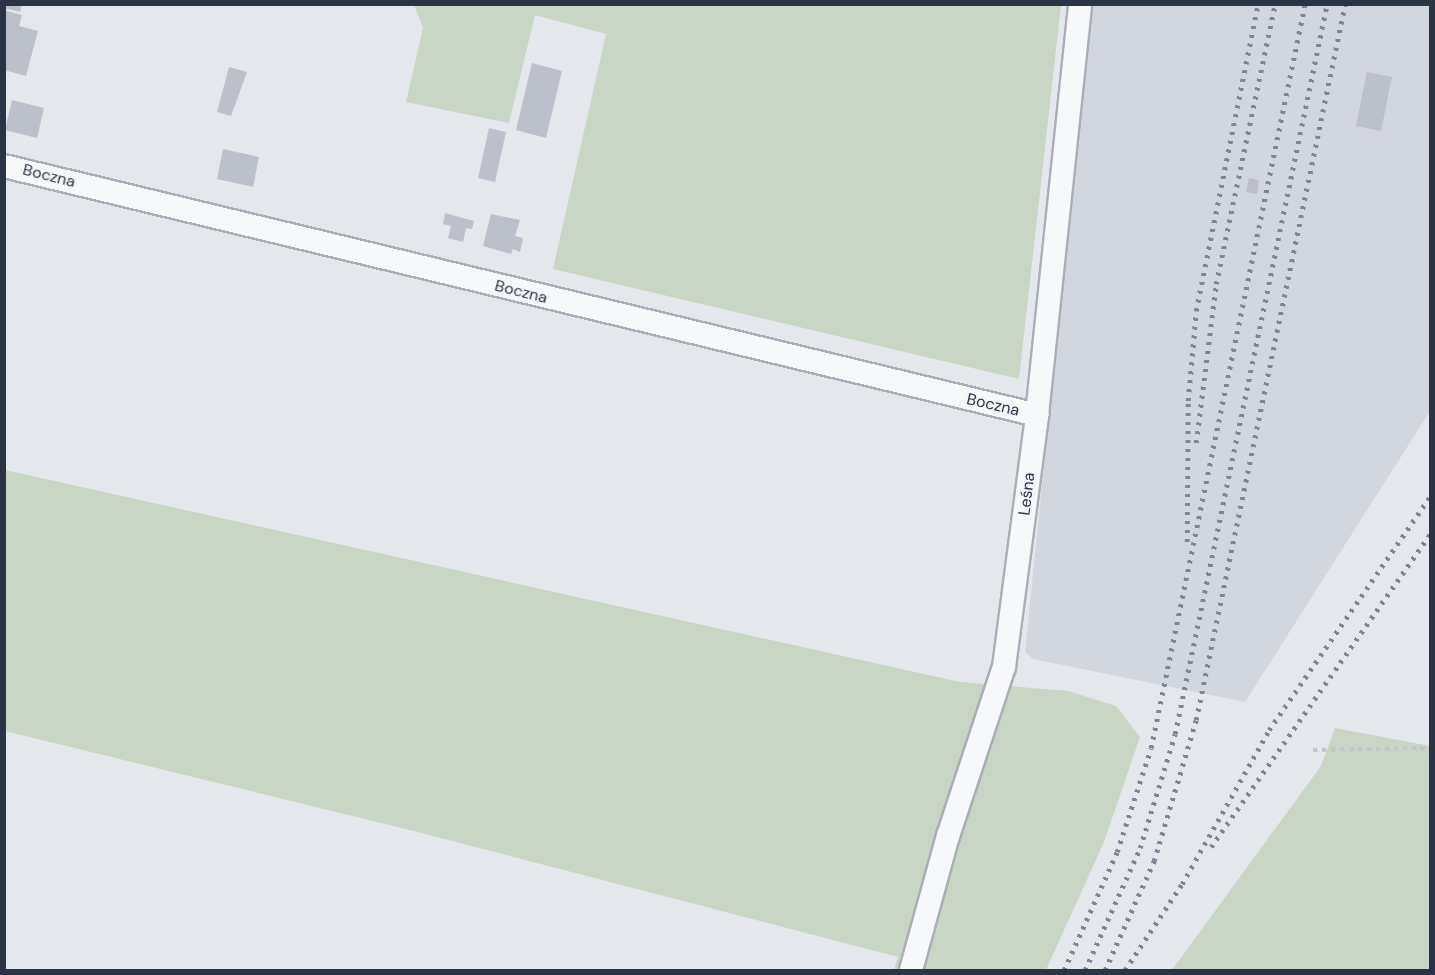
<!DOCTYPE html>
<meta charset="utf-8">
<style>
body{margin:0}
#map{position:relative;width:1435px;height:975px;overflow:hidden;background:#e4e7ec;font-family:"DM Sans",sans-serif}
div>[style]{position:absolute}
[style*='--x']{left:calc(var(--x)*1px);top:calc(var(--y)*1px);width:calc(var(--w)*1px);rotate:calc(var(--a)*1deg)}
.built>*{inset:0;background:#d2d6de}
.green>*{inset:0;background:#c9d6c5}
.building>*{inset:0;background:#bbc0ca}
.path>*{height:4px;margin-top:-2px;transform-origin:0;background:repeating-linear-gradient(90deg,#c2c5cb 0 4.5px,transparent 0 9px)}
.roads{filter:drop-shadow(2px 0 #a9aeb7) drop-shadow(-2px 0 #a9aeb7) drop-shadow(0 2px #a9aeb7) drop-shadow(0 -2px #a9aeb7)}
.minor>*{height:22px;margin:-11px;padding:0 11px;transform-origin:11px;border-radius:11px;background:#f7f8fa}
.rail>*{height:4.5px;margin-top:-2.25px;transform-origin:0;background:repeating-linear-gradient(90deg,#7d8696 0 3px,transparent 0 9px)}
span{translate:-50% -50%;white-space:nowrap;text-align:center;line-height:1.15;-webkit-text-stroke:5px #f4f6f9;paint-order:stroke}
.street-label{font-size:16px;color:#2b3445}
.frame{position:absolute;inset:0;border:6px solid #2b3445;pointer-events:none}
</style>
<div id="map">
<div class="built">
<div style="clip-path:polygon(1091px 5px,1430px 5px,1430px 411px,1245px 702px,1033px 659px,1025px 652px)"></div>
</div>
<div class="green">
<div style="clip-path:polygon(414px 5px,1061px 5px,1019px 379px,553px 269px,606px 34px,535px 15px,509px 123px,406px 102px,423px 28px)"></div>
<div style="clip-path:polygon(5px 470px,960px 682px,1068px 691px,1116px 706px,1140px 737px,1104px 842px,1046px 970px,894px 970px,898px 957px,414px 831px,5px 731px)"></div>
<div style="clip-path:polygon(1335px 728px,1430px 746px,1430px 970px,1172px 970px,1321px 766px)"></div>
</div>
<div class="building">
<div style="clip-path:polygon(4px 4px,22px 4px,20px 12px,4px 8px)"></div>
<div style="clip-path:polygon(4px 10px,22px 15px,19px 26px,38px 31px,26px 76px,4px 70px)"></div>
<div style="clip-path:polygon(532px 63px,562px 71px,546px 138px,516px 130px)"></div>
<div style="clip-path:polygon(229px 67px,247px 72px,231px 116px,217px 112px)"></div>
<div style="clip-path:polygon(1367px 72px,1392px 77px,1381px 131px,1356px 126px)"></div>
<div style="clip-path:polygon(12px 100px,44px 108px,37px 138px,5px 130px)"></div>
<div style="clip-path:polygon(489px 128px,506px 132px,495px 182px,478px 178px)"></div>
<div style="clip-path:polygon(223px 149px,259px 157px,253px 187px,217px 179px)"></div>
<div style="clip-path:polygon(1249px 178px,1259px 180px,1257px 194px,1246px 192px)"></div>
<div style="clip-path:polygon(445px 213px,474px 221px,472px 229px,466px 228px,463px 242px,448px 238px,451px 226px,443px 224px)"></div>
<div style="clip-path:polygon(491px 214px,520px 220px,515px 236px,523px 238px,520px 252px,513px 249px,511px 254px,483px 246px)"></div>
</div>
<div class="path">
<div style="--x:1313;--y:750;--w:107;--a:-1.1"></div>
<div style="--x:1420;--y:748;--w:10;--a:17"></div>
</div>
<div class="roads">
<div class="minor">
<div style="--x:4;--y:166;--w:1063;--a:13.55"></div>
<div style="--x:911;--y:970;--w:139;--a:-74.6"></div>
<div style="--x:948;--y:836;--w:178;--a:-71.7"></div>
<div style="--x:1004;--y:667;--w:254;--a:-82.5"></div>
<div style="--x:1037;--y:415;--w:413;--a:-84"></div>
</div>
</div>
<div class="rail">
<div style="--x:1196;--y:443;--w:160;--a:-82.8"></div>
<div style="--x:1216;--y:284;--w:286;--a:-78.1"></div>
<div style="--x:1187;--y:542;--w:141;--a:-89.6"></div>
<div style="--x:1188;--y:401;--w:90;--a:-84.9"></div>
<div style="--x:1196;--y:311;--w:313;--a:-78.6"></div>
<div style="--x:1211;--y:847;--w:382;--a:-55"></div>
<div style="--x:1064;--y:970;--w:129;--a:-65.8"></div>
<div style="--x:1117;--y:852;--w:109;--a:-71.9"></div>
<div style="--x:1151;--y:748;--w:760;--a:-78.31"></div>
<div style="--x:1085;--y:970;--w:134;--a:-65.7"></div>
<div style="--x:1140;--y:848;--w:119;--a:-72.9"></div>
<div style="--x:1175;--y:734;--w:746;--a:-78.24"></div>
<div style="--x:1105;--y:970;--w:120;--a:-65.8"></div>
<div style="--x:1154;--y:861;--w:147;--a:-73.4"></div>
<div style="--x:1196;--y:720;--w:731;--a:-78.24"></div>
<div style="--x:1125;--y:970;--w:103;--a:-56.5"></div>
<div style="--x:1182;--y:884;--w:177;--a:-60.5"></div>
<div style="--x:1269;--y:730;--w:283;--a:-55.4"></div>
</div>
<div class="street-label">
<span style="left:49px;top:176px;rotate:14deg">Boczna</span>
<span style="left:521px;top:292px;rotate:14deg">Boczna</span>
<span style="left:993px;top:405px;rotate:13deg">Boczna</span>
<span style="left:1027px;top:494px;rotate:-83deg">Leśna</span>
</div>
<div class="frame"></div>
</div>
